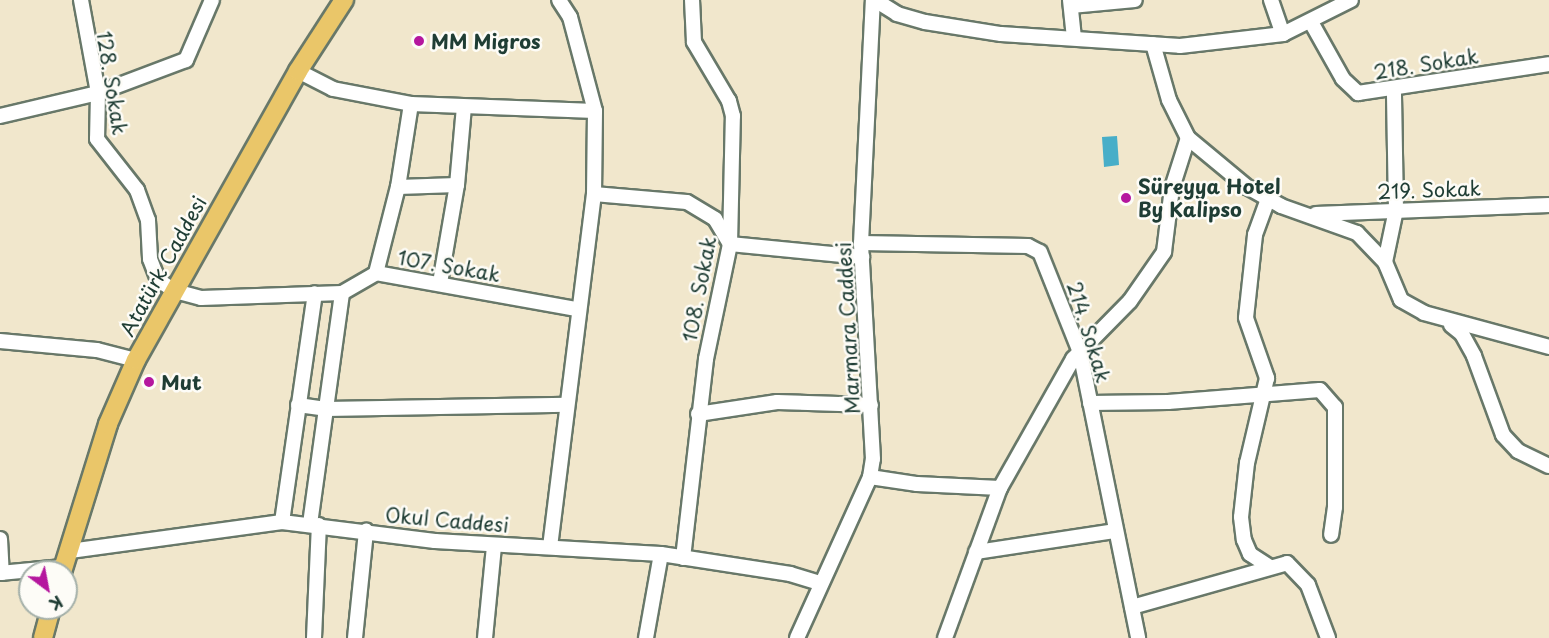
<!DOCTYPE html>
<meta charset="utf-8">
<style>
body{margin:0}
#map{position:relative;width:1549px;height:638px;overflow:hidden;background:#f1e7cc;font-family:"Playpen Sans",sans-serif}
div>[style]{position:absolute}
[style*='--x']{left:calc(var(--x)*1px);top:calc(var(--y)*1px);width:calc(var(--w)*1px);rotate:calc(var(--a)*1deg)}
.water>*{inset:0;background:#48aec8}
.roads{filter:drop-shadow(2px 0 #687869) drop-shadow(-2px 0 #687869) drop-shadow(0 2px #687869) drop-shadow(0 -2px #687869)}
.minor>*{height:14px;margin:-7px;padding:0 7px;transform-origin:7px;border-radius:7px;background:#fff}
.major>*{height:18px;margin:-9px;padding:0 9px;transform-origin:9px;border-radius:9px;background:#eac669}
.dots>*{width:16px;height:16px;translate:-50% -50%;box-sizing:border-box;border:3px solid #fdfcf7;border-radius:50%}
span{translate:-50% -50%;white-space:nowrap;text-align:center;line-height:1.15;-webkit-text-stroke:5px #fdfcf7;paint-order:stroke}
.poi-label{font-size:20px;color:#1f3d34;font-weight:700}
.left{translate:0 -50%;text-align:left}
.street-label{font-size:20px;color:#1f3d34}
.north{position:absolute;left:18px;top:560px;width:60px;height:60px;box-sizing:border-box;background:#fdfcf7;border:2px solid #a4b0a9;border-radius:50%;rotate:148deg;font-size:16px;font-weight:700;line-height:24px;text-align:center;color:#1f3d34}
.north::after{content:'';display:block;margin:auto;width:21px;height:27px;background:#b5179e;clip-path:polygon(50% 0,100% 100%,50% 72%,0 100%)}
</style>
<div id="map">
<div class="water">
<div style="clip-path:polygon(1117px 136px,1119px 165px,1104px 167px,1102px 137px)"></div>
</div>
<div class="roads">
<div class="minor">
<div style="--x:81;--y:0;--w:95;--a:79.6"></div>
<div style="--x:98;--y:93;--w:46;--a:91.2"></div>
<div style="--x:97;--y:139;--w:65;--a:51.9"></div>
<div style="--x:137;--y:190;--w:32;--a:70"></div>
<div style="--x:148;--y:220;--w:39;--a:87"></div>
<div style="--x:150;--y:259;--w:22;--a:69"></div>
<div style="--x:158;--y:280;--w:20;--a:33"></div>
<div style="--x:175;--y:291;--w:27;--a:15"></div>
<div style="--x:201;--y:298;--w:141;--a:-2"></div>
<div style="--x:342;--y:293;--w:39;--a:-30"></div>
<div style="--x:376;--y:273;--w:204;--a:10.2"></div>
<div style="--x:875;--y:0;--w:26;--a:32"></div>
<div style="--x:897;--y:14;--w:29;--a:16"></div>
<div style="--x:925;--y:22;--w:77;--a:9"></div>
<div style="--x:1001;--y:34;--w:179;--a:3.8"></div>
<div style="--x:1180;--y:46;--w:104;--a:-6.6"></div>
<div style="--x:1283;--y:34;--w:76;--a:-26.6"></div>
<div style="--x:1070;--y:0;--w:36;--a:84"></div>
<div style="--x:1271;--y:0;--w:36;--a:71"></div>
<div style="--x:1071;--y:6;--w:64;--a:-5.4"></div>
<div style="--x:1311;--y:22;--w:65;--a:60.7"></div>
<div style="--x:1343;--y:79;--w:21;--a:43"></div>
<div style="--x:1358;--y:93;--w:193;--a:-8.6"></div>
<div style="--x:298;--y:71;--w:39;--a:27"></div>
<div style="--x:333;--y:89;--w:79;--a:10.9"></div>
<div style="--x:411;--y:104;--w:184;--a:2.2"></div>
<div style="--x:0;--y:116;--w:101;--a:-13.2"></div>
<div style="--x:98;--y:93;--w:94;--a:-20.6"></div>
<div style="--x:186;--y:60;--w:65;--a:-66.6"></div>
<div style="--x:1188;--y:138;--w:77;--a:39.7"></div>
<div style="--x:1247;--y:187;--w:39;--a:29"></div>
<div style="--x:1281;--y:206;--w:81;--a:19.6"></div>
<div style="--x:1357;--y:233;--w:40;--a:46"></div>
<div style="--x:1385;--y:262;--w:41;--a:67.2"></div>
<div style="--x:1401;--y:300;--w:26;--a:29"></div>
<div style="--x:1424;--y:313;--w:130;--a:15.2"></div>
<div style="--x:398;--y:187;--w:59;--a:-1.9"></div>
<div style="--x:594;--y:194;--w:93;--a:4.9"></div>
<div style="--x:687;--y:202;--w:33;--a:31"></div>
<div style="--x:715;--y:219;--w:29;--a:59"></div>
<div style="--x:730;--y:244;--w:133;--a:5.6"></div>
<div style="--x:1268;--y:199;--w:38;--a:110"></div>
<div style="--x:1255;--y:235;--w:83;--a:96.2"></div>
<div style="--x:1246;--y:318;--w:64;--a:70.7"></div>
<div style="--x:1267;--y:378;--w:87;--a:103.2"></div>
<div style="--x:1247;--y:463;--w:54;--a:96.3"></div>
<div style="--x:1241;--y:517;--w:23;--a:83"></div>
<div style="--x:1244;--y:540;--w:15;--a:67"></div>
<div style="--x:1250;--y:554;--w:24;--a:33"></div>
<div style="--x:1316;--y:214;--w:233;--a:-2.2"></div>
<div style="--x:861;--y:243;--w:167;--a:1"></div>
<div style="--x:1028;--y:246;--w:13;--a:27"></div>
<div style="--x:1040;--y:252;--w:108;--a:68.2"></div>
<div style="--x:1080;--y:352;--w:292;--a:78.5"></div>
<div style="--x:1385;--y:262;--w:53;--a:-78.1"></div>
<div style="--x:1396;--y:210;--w:120;--a:-91"></div>
<div style="--x:376;--y:273;--w:89;--a:-75.7"></div>
<div style="--x:398;--y:187;--w:84;--a:-81.1"></div>
<div style="--x:440;--y:283;--w:99;--a:-80.2"></div>
<div style="--x:457;--y:185;--w:78;--a:-84.9"></div>
<div style="--x:1451;--y:325;--w:14;--a:39"></div>
<div style="--x:1462;--y:334;--w:25;--a:61"></div>
<div style="--x:1474;--y:356;--w:84;--a:69.8"></div>
<div style="--x:1503;--y:435;--w:22;--a:47"></div>
<div style="--x:1518;--y:451;--w:34;--a:26"></div>
<div style="--x:0;--y:341;--w:97;--a:5.3"></div>
<div style="--x:97;--y:350;--w:40;--a:14.4"></div>
<div style="--x:1090;--y:403;--w:78;--a:-0.7"></div>
<div style="--x:1168;--y:402;--w:152;--a:-4.5"></div>
<div style="--x:1320;--y:390;--w:23;--a:49"></div>
<div style="--x:1335;--y:407;--w:100;--a:90"></div>
<div style="--x:1335;--y:507;--w:28;--a:98"></div>
<div style="--x:298;--y:405;--w:28;--a:8"></div>
<div style="--x:326;--y:409;--w:241;--a:-1"></div>
<div style="--x:698;--y:414;--w:80;--a:-8.6"></div>
<div style="--x:777;--y:402;--w:94;--a:1.8"></div>
<div style="--x:870;--y:477;--w:48;--a:8.5"></div>
<div style="--x:917;--y:484;--w:83;--a:2.8"></div>
<div style="--x:282;--y:522;--w:231;--a:-81.8"></div>
<div style="--x:310;--y:524;--w:233;--a:-82.1"></div>
<div style="--x:0;--y:539;--w:34;--a:87"></div>
<div style="--x:550;--y:547;--w:356;--a:-82.9"></div>
<div style="--x:594;--y:194;--w:83;--a:-89.3"></div>
<div style="--x:595;--y:111;--w:97;--a:-104.9"></div>
<div style="--x:570;--y:17;--w:20;--a:-123"></div>
<div style="--x:70;--y:551;--w:214;--a:-7.8"></div>
<div style="--x:282;--y:522;--w:154;--a:7.1"></div>
<div style="--x:435;--y:541;--w:226;--a:3.3"></div>
<div style="--x:661;--y:554;--w:131;--a:8.8"></div>
<div style="--x:790;--y:574;--w:31;--a:17"></div>
<div style="--x:976;--y:552;--w:141;--a:-8.6"></div>
<div style="--x:683;--y:558;--w:200;--a:-83.4"></div>
<div style="--x:706;--y:359;--w:117;--a:-78.2"></div>
<div style="--x:730;--y:244;--w:128;--a:-88.7"></div>
<div style="--x:733;--y:116;--w:16;--a:-105"></div>
<div style="--x:729;--y:101;--w:69;--a:-120.7"></div>
<div style="--x:694;--y:42;--w:42;--a:-92.7"></div>
<div style="--x:0;--y:573;--w:63;--a:-5.4"></div>
<div style="--x:1132;--y:607;--w:161;--a:-15.8"></div>
<div style="--x:1287;--y:563;--w:30;--a:46"></div>
<div style="--x:1308;--y:585;--w:57;--a:69.3"></div>
<div style="--x:314;--y:638;--w:113;--a:-87.5"></div>
<div style="--x:355;--y:638;--w:108;--a:-84.1"></div>
<div style="--x:485;--y:638;--w:92;--a:-84.4"></div>
<div style="--x:646;--y:638;--w:85;--a:-79.9"></div>
<div style="--x:797;--y:638;--w:177;--a:-65.6"></div>
<div style="--x:870;--y:477;--w:18;--a:-81"></div>
<div style="--x:873;--y:459;--w:216;--a:-93.2"></div>
<div style="--x:861;--y:243;--w:243;--a:-87.2"></div>
<div style="--x:945;--y:638;--w:160;--a:-69.9"></div>
<div style="--x:1000;--y:488;--w:148;--a:-60.5"></div>
<div style="--x:1073;--y:359;--w:81;--a:-45.5"></div>
<div style="--x:1130;--y:301;--w:60;--a:-55.2"></div>
<div style="--x:1164;--y:252;--w:64;--a:-82.9"></div>
<div style="--x:1172;--y:188;--w:52;--a:-72.3"></div>
<div style="--x:1188;--y:138;--w:42;--a:-116.6"></div>
<div style="--x:1169;--y:100;--w:58;--a:-105.9"></div>
</div>
<div class="major">
<div style="--x:62;--y:572;--w:155;--a:-72.7"></div>
<div style="--x:108;--y:424;--w:70;--a:-66.4"></div>
<div style="--x:136;--y:360;--w:331;--a:-60.7"></div>
<div style="--x:298;--y:71;--w:85;--a:-57.1"></div>
<div style="--x:43;--y:638;--w:31;--a:-75"></div>
</div>
</div>
<div class="dots">
<div style="left:419px;top:41px;background:#b5179e"></div>
<div style="left:1126px;top:198px;background:#b5179e"></div>
<div style="left:149px;top:382px;background:#b5179e"></div>
</div>
<div class="poi-label">
<span class="left" style="left:431px;top:41px">MM Migros</span>
<span class="left" style="left:1138px;top:198px">Süreyya Hotel<br>By Kalipso</span>
<span class="left" style="left:161px;top:382px">Mut</span>
</div>
<div class="street-label">
<span style="left:1426px;top:64px;rotate:-9deg">218. Sokak</span>
<span style="left:112px;top:83px;rotate:81deg">128. Sokak</span>
<span style="left:1429px;top:190px;rotate:-2deg">219. Sokak</span>
<span style="left:163px;top:266px;rotate:-61deg">Atatürk Caddesi</span>
<span style="left:449px;top:266px;rotate:10deg">107. Sokak</span>
<span style="left:699px;top:289px;rotate:-79deg">108. Sokak</span>
<span style="left:848px;top:328px;rotate:-93deg">Marmara Caddesi</span>
<span style="left:1089px;top:332px;rotate:73deg">214. Sokak</span>
<span style="left:447px;top:520px;rotate:5deg">Okul Caddesi</span>
</div>
<div class="north">K</div>
</div>
